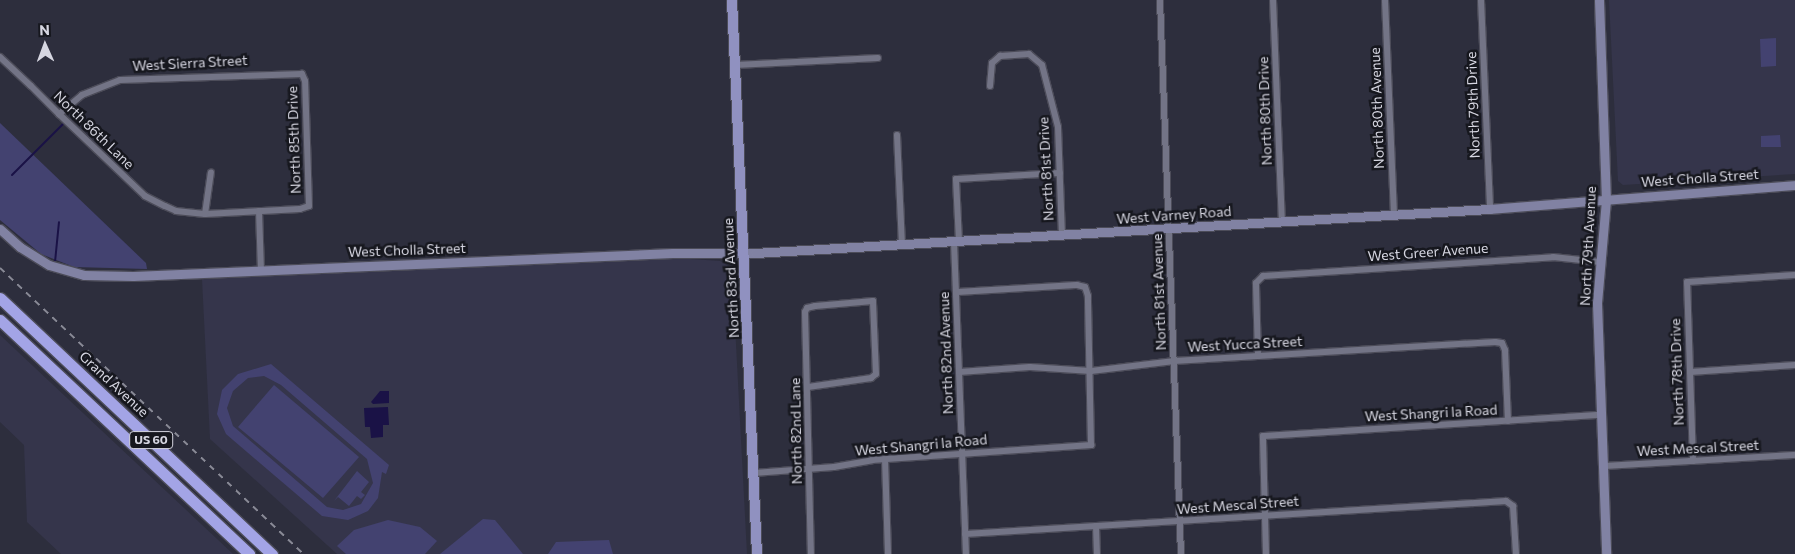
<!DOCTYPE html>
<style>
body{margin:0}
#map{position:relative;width:1795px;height:554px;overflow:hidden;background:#2d2e3d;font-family:Commissioner,sans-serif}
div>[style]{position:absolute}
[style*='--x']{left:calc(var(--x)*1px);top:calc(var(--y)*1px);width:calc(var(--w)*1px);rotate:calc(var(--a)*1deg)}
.built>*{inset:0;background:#35354b}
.green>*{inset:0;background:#434270}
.water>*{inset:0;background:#1a1246}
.stream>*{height:2px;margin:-1px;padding:0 1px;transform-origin:1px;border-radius:1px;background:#1a1246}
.roads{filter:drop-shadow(1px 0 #4c4c59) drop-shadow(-1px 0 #4c4c59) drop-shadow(0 1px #4c4c59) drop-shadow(0 -1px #4c4c59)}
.street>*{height:6px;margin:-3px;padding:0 3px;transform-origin:3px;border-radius:3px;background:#737486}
.secondary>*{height:9px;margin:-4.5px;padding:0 4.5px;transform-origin:4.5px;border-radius:4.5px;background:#8182a3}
.primary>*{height:10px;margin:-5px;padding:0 5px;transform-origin:5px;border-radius:5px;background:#9091c0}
.highway>*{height:11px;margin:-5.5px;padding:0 5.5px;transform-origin:5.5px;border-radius:5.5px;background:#a3a4e6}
.rail>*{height:2px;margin-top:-1px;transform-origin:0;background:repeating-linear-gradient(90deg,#898a96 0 6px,transparent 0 12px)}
span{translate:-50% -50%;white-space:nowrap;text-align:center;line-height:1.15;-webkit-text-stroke:5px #16171e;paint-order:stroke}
.shield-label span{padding:1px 4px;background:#16171e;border:1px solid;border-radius:4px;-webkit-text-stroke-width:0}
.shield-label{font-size:12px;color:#d6d6e1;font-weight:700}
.street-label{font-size:14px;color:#d6d6e1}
.north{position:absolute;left:20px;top:20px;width:50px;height:50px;-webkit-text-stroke:4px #16171e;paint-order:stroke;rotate:358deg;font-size:14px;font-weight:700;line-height:20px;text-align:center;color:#d6d6e1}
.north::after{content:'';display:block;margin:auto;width:18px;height:22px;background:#d6d6e1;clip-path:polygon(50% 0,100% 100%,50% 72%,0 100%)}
</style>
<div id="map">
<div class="built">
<div style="clip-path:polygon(1609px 0,1795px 0,1795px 174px,1623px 185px,1618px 181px)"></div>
<div style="clip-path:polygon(677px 258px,720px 261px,732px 268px,747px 554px,337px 554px,210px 439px,202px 279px)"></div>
<div style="clip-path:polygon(0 335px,233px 554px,61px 554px,27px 522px,24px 445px,0 422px)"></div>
</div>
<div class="green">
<div style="clip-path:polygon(1776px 38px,1776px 66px,1761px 67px,1760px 39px)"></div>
<div style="clip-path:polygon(0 123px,146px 263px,147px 269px,74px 267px,41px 254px,0 220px)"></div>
<div style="clip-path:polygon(1780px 135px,1781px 147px,1761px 147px,1761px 136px)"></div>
<div style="clip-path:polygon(evenodd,271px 364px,389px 465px,386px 474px,382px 472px,378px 498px,368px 511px,348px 520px,322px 516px,226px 434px,217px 414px,222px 390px,238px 374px,271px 364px,264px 376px,281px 385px,367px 459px,373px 483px,361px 504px,343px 510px,327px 507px,233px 426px,227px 408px,233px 391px,248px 378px,264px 376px)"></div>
<div style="clip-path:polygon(274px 385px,359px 457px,323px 498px,238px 427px)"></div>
<div style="clip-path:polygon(357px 471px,369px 482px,361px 492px,365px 495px,361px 499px,357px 496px,349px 506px,338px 497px,334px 501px)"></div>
<div style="clip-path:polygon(483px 519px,495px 520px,523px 554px,440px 554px)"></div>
<div style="clip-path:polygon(388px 520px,420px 527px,437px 541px,425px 554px,346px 554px,337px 546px,354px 530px)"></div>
<div style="clip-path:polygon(609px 540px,613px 554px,548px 554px,556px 542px)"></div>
</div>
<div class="water">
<div style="clip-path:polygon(380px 391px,389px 391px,389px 403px,373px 404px,371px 402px)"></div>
<div style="clip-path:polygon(388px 407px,389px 425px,383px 425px,383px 437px,371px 438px,370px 427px,365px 427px,364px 408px)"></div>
</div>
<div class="stream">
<div style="--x:12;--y:175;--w:75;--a:-45"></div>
<div style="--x:55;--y:262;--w:40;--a:-84.3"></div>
</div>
<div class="roads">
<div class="street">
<div style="--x:1160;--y:0;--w:554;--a:87.83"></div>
<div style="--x:1273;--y:0;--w:222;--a:87.7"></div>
<div style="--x:1385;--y:0;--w:215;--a:87.6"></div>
<div style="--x:1481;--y:0;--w:209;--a:87.5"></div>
<div style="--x:0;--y:57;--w:42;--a:43.1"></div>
<div style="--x:31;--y:86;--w:40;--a:45"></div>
<div style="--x:59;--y:114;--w:119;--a:43.6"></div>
<div style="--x:145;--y:196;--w:22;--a:27"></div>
<div style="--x:165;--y:206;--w:12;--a:24"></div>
<div style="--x:176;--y:211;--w:29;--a:6"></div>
<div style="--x:205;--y:214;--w:95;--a:-3"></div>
<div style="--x:300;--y:209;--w:9;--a:-18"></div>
<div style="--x:309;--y:206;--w:125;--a:-91.8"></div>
<div style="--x:305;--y:81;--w:8;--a:-113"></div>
<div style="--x:302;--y:74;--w:182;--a:178.1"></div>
<div style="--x:120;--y:80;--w:41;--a:158.5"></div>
<div style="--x:82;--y:95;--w:30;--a:140"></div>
<div style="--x:735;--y:65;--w:143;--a:-2.8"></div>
<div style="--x:990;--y:86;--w:23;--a:-85"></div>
<div style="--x:992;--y:63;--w:11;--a:-41"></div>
<div style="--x:1000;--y:56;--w:29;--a:-4"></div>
<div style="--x:1029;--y:54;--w:17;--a:40"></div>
<div style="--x:1042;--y:65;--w:64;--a:75.5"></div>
<div style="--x:1058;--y:127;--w:108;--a:87.9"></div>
<div style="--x:897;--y:135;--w:109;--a:87.4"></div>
<div style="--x:259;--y:211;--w:59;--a:88.1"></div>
<div style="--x:205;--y:214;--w:42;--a:-81.9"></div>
<div style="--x:959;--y:241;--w:62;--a:-92.8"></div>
<div style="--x:956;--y:179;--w:104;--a:-3.3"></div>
<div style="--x:954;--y:242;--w:312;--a:87.8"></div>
<div style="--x:1258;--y:356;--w:73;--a:-91.6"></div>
<div style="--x:1256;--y:283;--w:10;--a:-45"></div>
<div style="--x:1263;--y:276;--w:291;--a:-3.7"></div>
<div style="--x:1553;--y:257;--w:47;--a:6.1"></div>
<div style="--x:959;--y:372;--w:71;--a:-4"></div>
<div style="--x:1030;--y:367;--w:61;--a:3.8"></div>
<div style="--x:1091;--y:371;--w:84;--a:-6.9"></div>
<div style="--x:1174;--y:361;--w:322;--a:-3.4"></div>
<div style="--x:1495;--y:342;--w:7;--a:8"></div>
<div style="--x:1502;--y:343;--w:8;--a:67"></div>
<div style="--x:1505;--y:350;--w:71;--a:87.6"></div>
<div style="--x:1690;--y:372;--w:105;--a:-3.8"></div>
<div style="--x:808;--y:387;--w:64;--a:-8.1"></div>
<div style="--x:871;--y:378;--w:6;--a:-39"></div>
<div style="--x:876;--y:374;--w:73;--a:-92.4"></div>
<div style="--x:873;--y:301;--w:58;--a:175.1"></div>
<div style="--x:815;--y:306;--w:8;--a:166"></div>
<div style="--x:807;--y:308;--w:4;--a:117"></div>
<div style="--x:805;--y:312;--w:242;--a:88.6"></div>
<div style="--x:885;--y:459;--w:95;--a:88.2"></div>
<div style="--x:1693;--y:461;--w:179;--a:-91.9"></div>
<div style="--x:1687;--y:282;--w:108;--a:-3.7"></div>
<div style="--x:1603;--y:466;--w:192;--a:-3.3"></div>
<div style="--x:754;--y:473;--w:80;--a:-4.3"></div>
<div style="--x:834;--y:467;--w:39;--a:-10"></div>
<div style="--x:872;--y:460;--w:220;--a:-3.9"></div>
<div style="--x:1091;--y:445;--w:149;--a:-91.2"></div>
<div style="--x:1088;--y:296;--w:9;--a:-108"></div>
<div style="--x:1085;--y:287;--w:8;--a:-166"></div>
<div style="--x:1077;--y:285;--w:121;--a:176.7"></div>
<div style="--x:1096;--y:526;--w:28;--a:88"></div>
<div style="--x:965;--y:534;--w:542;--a:-3.49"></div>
<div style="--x:1506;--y:501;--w:9;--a:36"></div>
<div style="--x:1513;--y:506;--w:48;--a:86.4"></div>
<div style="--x:1266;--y:554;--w:118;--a:-91.5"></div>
<div style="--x:1263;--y:436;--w:339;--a:-3.6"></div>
</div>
<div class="secondary">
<div style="--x:1599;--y:0;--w:200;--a:88"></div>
<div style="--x:1606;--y:200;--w:103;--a:95"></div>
<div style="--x:1597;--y:303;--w:251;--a:87.9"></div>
<div style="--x:0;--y:229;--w:27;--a:42"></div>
<div style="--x:20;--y:247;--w:34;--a:32"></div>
<div style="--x:49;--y:265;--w:36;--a:16"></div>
<div style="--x:84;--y:275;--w:49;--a:1.2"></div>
<div style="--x:133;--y:276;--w:540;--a:-2.44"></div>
<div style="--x:673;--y:253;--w:82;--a:0"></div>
<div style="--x:755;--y:253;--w:736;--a:-3.43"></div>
<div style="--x:1490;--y:209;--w:306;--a:-4.5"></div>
</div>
<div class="primary">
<div style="--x:732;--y:0;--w:555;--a:87.42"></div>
</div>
<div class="highway">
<div style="--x:0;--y:298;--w:374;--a:43.3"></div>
<div style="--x:0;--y:320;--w:342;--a:43.2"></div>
</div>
</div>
<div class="rail">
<div style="--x:0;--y:268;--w:417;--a:43.3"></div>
</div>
<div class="shield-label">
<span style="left:151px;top:440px">US 60</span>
</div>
<div class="street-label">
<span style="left:190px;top:63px;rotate:-3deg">West Sierra Street</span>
<span style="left:1473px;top:105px;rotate:-92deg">North 79th Drive</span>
<span style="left:1377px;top:108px;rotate:-92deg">North 80th Avenue</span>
<span style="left:1265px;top:111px;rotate:-92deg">North 80th Drive</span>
<span style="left:94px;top:130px;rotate:44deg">North 86th Lane</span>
<span style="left:294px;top:140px;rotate:-92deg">North 85th Drive</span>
<span style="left:1046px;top:169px;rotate:-93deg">North 81st Drive</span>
<span style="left:1700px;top:178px;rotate:-4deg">West Cholla Street</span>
<span style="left:1174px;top:215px;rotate:-4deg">West Varney Road</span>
<span style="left:1588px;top:246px;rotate:-87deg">North 79th Avenue</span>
<span style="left:407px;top:250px;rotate:-2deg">West Cholla Street</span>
<span style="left:1428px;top:252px;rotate:-4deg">West Greer Avenue</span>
<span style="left:731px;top:278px;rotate:-93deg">North 83rd Avenue</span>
<span style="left:1159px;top:292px;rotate:-92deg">North 81st Avenue</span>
<span style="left:1245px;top:344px;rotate:-3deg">West Yucca Street</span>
<span style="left:946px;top:353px;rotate:-92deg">North 82nd Avenue</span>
<span style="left:1677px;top:372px;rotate:-92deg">North 78th Drive</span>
<span style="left:114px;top:384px;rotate:43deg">Grand Avenue</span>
<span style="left:1431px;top:413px;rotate:-3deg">West Shangri la Road</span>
<span style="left:796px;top:431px;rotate:-91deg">North 82nd Lane</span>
<span style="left:921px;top:445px;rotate:-5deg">West Shangri la Road</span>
<span style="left:1698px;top:448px;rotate:-3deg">West Mescal Street</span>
<span style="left:1238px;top:505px;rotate:-4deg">West Mescal Street</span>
</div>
<div class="north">N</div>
</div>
